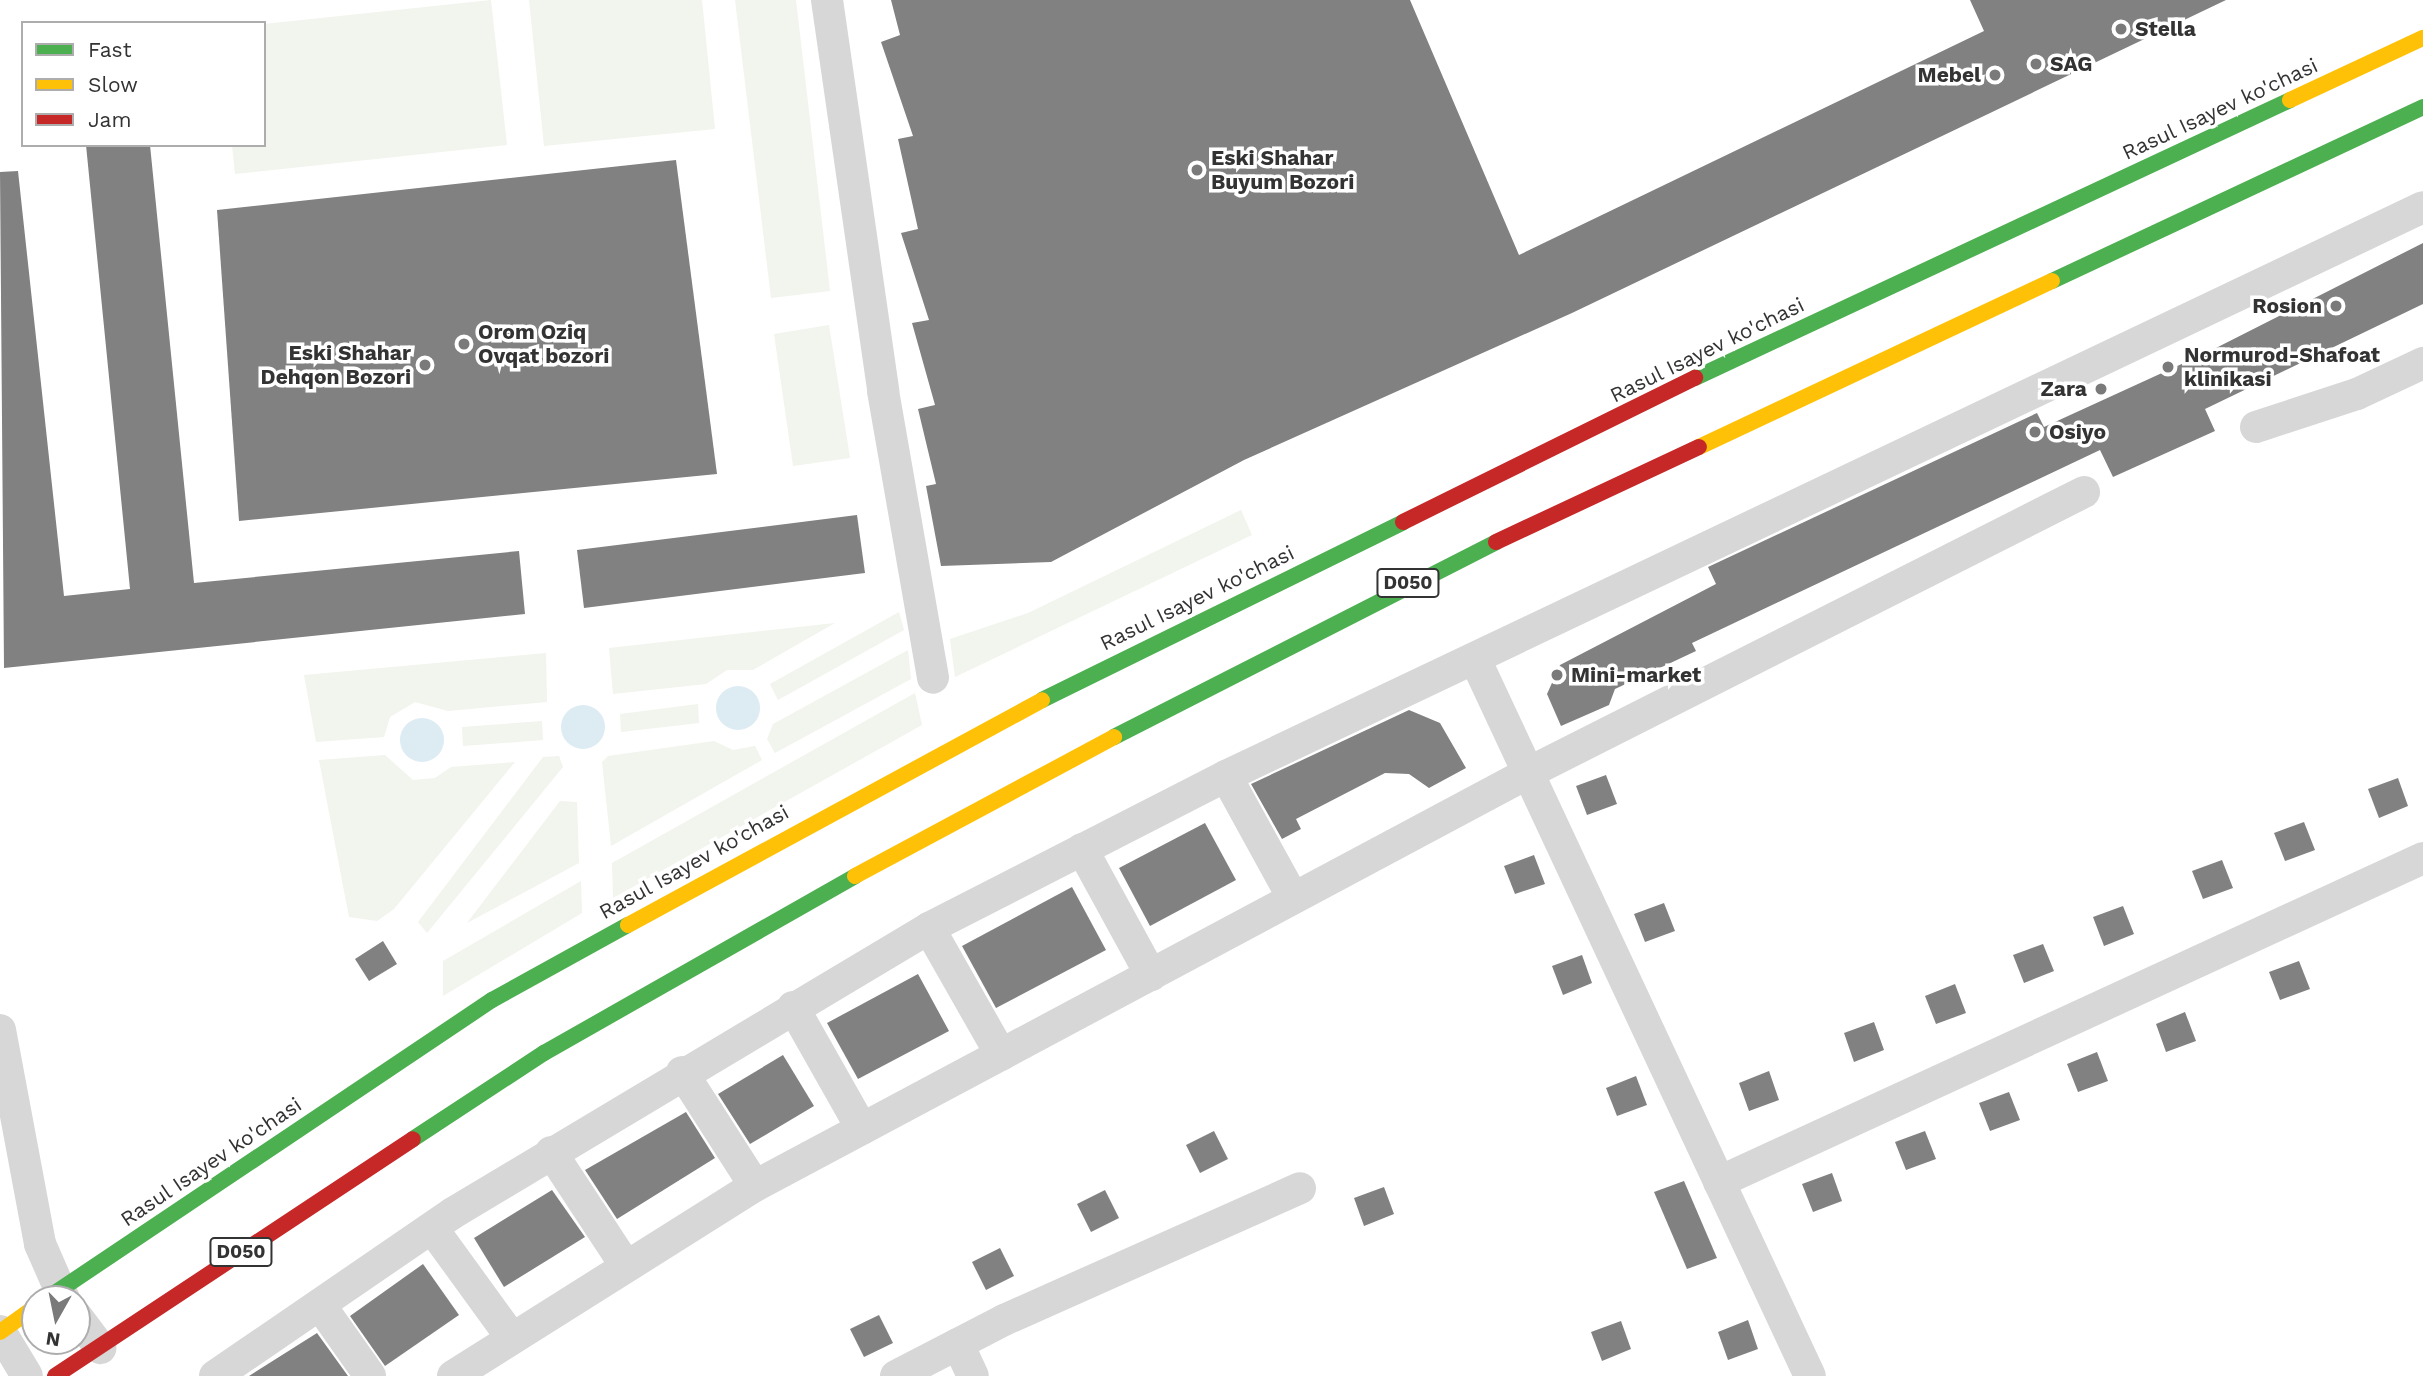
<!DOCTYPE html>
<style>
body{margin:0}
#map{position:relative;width:2423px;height:1376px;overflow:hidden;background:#fff;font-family:"Work Sans",sans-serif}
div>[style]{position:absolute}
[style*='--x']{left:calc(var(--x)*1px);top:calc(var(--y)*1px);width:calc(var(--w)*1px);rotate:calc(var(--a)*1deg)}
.green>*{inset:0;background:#f1f5ed}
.water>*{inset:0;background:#ddebf3}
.round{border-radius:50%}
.building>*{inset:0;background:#818181}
.street>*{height:32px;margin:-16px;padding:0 16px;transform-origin:16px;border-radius:16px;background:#d7d7d7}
.fast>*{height:16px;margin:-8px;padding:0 8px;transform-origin:8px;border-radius:8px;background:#4caf50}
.slow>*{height:16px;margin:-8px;padding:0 8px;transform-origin:8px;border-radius:8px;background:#ffc107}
.jam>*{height:16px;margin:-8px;padding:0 8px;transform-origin:8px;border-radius:8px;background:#c62828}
.dots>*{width:19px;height:19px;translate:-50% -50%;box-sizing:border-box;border:4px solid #fff;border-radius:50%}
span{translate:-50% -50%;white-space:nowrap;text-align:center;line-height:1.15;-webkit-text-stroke:7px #fff;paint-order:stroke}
.shield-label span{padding:2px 5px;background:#fff;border:2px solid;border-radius:5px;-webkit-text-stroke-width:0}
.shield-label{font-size:19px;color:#333;font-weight:700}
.poi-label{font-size:21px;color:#333;font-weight:700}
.left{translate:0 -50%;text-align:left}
.right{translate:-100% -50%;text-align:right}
.street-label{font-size:21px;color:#333}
.legend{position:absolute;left:21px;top:21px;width:245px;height:126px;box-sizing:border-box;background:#fff;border:2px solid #adadad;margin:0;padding:9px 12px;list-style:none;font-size:21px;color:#333}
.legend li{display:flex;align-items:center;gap:14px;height:35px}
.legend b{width:35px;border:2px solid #adadad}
.north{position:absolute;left:21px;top:1285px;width:70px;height:70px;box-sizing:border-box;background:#fff;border:2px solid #adadad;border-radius:50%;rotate:189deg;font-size:19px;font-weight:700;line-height:28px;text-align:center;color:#333}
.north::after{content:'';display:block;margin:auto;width:24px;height:32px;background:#7a7a7a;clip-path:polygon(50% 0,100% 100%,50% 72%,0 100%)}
</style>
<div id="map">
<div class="green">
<div style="clip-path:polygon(491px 0,507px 145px,235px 174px,232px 145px,264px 145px,264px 24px)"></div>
<div style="clip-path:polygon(529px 0,702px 0,715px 129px,544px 146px)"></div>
<div style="clip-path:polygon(735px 0,796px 0,830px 291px,771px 298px)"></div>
<div style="clip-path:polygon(829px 325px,850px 458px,793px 466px,774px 334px)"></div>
<div style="clip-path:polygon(1241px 510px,1252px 535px,955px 677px,950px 639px,1028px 613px)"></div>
<div style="clip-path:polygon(899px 612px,904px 630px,778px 700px,770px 684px)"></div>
<div style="clip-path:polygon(835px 623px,753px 670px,727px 670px,706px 684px,613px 694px,609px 648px)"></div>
<div style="clip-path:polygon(908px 650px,911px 679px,775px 753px,767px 739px,773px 724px)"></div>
<div style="clip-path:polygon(546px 653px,547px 702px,448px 711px,415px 702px,390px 717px,384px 737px,316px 742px,304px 675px)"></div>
<div style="clip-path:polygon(915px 693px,922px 725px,613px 898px,612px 863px)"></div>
<div style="clip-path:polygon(698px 704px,699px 723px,621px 732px,620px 714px)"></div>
<div style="clip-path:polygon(542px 721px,543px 740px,463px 746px,462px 727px)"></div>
<div style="clip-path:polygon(714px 741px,733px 750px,755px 746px,762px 760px,611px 846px,602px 762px,608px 756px)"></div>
<div style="clip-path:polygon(385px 755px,413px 780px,435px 778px,451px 767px,515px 762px,394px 909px,377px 921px,349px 917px,319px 760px)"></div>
<div style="clip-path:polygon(559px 756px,563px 767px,427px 933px,418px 922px,543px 757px)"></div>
<div style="clip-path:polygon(560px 801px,577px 802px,579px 863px,467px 923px)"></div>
<div style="clip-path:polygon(581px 881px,582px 913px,443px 996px,443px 961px)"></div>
</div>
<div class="water">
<div class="round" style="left:716px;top:686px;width:44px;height:44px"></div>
<div class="round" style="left:561px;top:705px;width:44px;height:44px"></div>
<div class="round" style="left:400px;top:718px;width:44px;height:44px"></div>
</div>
<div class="building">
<div style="clip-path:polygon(891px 0,1410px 0,1519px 255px,1984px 31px,1970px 0,2226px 0,1572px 313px,1244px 460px,1051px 562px,941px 566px,926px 486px,936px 484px,918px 409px,935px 405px,912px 323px,929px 320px,901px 233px,918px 229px,898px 139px,913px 136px,881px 42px,900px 35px)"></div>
<div style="clip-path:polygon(86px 145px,150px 145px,194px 583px,519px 551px,525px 614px,4px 668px,0 172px,18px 171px,64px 596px,130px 589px)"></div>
<div style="clip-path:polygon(676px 160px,717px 474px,239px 521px,217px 210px)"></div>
<div style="clip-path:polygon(2423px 243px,2423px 304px,2205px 409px,2215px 431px,2113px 477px,2100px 450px,1692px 643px,1696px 651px,1615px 689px,1609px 705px,1561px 726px,1547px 694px,1560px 665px,1716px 584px,1708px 567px,2037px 413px,2044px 427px,2210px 351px)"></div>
<div style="clip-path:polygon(857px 515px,865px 573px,584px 608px,577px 550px)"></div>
<div style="clip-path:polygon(1409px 710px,1440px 723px,1466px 768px,1429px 788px,1409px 774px,1385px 773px,1296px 819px,1301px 829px,1282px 839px,1251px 784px)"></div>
<div style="clip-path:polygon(1606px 775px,1617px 804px,1587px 815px,1576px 786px)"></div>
<div style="clip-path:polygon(2398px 778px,2408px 806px,2379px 818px,2368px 789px)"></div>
<div style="clip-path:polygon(2304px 822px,2315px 850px,2285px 861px,2274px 833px)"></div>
<div style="clip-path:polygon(1205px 823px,1236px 880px,1150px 926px,1119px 868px)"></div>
<div style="clip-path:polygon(1534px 855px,1545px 884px,1515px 894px,1504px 866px)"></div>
<div style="clip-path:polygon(2222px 860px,2233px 888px,2203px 899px,2192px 871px)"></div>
<div style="clip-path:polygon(1072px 887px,1106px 950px,996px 1008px,962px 946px)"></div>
<div style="clip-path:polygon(1664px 903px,1675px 931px,1645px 942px,1634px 914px)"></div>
<div style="clip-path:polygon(2123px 906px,2134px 934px,2104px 946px,2093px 917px)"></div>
<div style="clip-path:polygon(383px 941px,397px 964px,369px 981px,355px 959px)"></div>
<div style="clip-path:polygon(2043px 944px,2054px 971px,2024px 983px,2013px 955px)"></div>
<div style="clip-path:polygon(1582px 955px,1592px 983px,1563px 995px,1552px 966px)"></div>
<div style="clip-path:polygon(2299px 961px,2310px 989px,2280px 1000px,2269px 972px)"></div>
<div style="clip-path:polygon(918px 974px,949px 1031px,858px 1079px,827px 1023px)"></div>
<div style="clip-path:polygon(1955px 984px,1966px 1013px,1936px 1024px,1925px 996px)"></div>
<div style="clip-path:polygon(2185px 1012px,2196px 1041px,2166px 1052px,2156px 1024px)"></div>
<div style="clip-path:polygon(1874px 1022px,1884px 1050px,1854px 1062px,1844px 1033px)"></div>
<div style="clip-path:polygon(2097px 1052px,2108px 1081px,2078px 1092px,2067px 1064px)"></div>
<div style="clip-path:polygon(783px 1055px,814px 1106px,750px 1144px,718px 1094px)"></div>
<div style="clip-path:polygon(1769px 1071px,1779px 1100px,1749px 1111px,1739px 1083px)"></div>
<div style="clip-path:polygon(1636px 1076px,1647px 1105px,1617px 1116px,1606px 1088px)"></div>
<div style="clip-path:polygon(2009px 1092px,2020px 1120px,1990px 1131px,1979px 1103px)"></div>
<div style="clip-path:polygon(686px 1112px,715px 1158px,617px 1219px,585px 1170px)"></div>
<div style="clip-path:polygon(1214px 1131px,1228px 1159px,1200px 1173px,1186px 1145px)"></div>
<div style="clip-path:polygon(1925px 1131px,1936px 1159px,1906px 1170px,1895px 1142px)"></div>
<div style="clip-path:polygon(1832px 1173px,1842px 1201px,1813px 1212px,1802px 1184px)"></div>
<div style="clip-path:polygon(1684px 1181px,1717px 1258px,1687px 1269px,1654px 1192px)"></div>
<div style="clip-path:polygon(1384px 1187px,1394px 1214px,1364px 1226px,1354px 1198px)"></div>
<div style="clip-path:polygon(552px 1190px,585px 1237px,504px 1287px,474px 1238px)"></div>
<div style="clip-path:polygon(1105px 1190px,1119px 1218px,1091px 1232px,1077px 1204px)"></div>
<div style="clip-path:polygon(1000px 1248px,1014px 1276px,986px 1290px,972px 1262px)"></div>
<div style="clip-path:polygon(423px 1264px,459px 1315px,385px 1366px,350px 1316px)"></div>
<div style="clip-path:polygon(879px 1315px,893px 1343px,864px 1357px,850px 1329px)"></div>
<div style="clip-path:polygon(1748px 1320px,1758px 1349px,1728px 1360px,1718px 1332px)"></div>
<div style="clip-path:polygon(1621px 1321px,1631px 1349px,1602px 1361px,1591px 1332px)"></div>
<div style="clip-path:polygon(317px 1333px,348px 1376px,249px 1376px)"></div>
</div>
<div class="street">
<div style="--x:827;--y:0;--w:395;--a:81.8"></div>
<div style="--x:883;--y:391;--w:291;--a:80.1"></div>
<div style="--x:2256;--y:427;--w:106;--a:-18.1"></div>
<div style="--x:2357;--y:394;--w:73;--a:-25.2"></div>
<div style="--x:1475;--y:659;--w:791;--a:64.96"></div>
<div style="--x:1226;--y:776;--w:139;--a:61.2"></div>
<div style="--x:1082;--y:849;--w:144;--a:61.3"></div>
<div style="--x:929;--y:928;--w:146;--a:60.4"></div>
<div style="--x:793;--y:1007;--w:140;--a:60.5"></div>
<div style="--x:0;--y:1030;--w:218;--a:79.4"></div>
<div style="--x:40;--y:1244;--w:60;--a:66.4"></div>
<div style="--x:682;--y:1072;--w:135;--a:57.4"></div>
<div style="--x:551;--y:1152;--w:136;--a:56.7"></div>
<div style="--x:1719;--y:1182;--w:775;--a:-24.71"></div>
<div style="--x:432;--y:1228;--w:136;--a:54"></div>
<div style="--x:320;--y:1305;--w:87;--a:54.8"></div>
<div style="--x:77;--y:1317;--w:39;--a:53"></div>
<div style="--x:0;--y:1331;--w:52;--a:59"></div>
<div style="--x:958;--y:1344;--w:35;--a:65"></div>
<div style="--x:215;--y:1376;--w:288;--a:-34.4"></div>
<div style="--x:453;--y:1213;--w:555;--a:-30.91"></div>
<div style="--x:929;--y:928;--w:334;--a:-27.1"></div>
<div style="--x:1226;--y:776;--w:1325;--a:-25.42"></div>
<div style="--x:453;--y:1376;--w:357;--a:-32.2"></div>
<div style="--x:755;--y:1186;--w:876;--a:-28.11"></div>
<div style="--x:1528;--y:773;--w:623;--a:-26.81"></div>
<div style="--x:896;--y:1376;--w:122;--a:-27.4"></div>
<div style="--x:1004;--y:1320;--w:324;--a:-24"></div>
</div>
<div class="fast">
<div style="--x:2052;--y:281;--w:410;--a:-25.1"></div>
<div style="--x:1695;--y:378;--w:657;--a:-25.04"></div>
<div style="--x:1042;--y:700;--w:402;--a:-26.2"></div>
<div style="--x:1114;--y:737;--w:429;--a:-27"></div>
<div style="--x:413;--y:1139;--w:157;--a:-33.3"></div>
<div style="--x:544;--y:1053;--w:358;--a:-29.6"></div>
<div style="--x:46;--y:1299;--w:537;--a:-33.84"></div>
<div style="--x:492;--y:1000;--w:155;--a:-28.9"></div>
</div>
<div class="slow">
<div style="--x:2290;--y:100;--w:147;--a:-25"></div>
<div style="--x:1699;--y:447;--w:390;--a:-25.2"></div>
<div style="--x:855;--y:876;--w:294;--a:-28.2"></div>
<div style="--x:628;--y:925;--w:471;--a:-28.5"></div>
<div style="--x:0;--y:1332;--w:43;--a:-35.5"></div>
</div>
<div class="jam">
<div style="--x:1403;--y:522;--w:326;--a:-26.3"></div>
<div style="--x:1496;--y:542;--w:224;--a:-25.1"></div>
<div style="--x:55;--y:1376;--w:429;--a:-33.5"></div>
</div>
<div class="dots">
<div style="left:2121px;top:29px;background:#7a7a7a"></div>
<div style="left:2036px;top:64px;background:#7a7a7a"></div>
<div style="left:1995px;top:75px;background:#7a7a7a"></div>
<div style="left:1197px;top:170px;background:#7a7a7a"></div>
<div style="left:2336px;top:306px;background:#7a7a7a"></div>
<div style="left:464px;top:344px;background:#7a7a7a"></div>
<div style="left:425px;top:365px;background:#7a7a7a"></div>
<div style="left:2168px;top:367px;background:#7a7a7a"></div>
<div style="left:2101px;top:389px;background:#7a7a7a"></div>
<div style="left:2035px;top:432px;background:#7a7a7a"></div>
<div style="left:1557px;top:675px;background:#7a7a7a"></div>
</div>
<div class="shield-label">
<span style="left:1408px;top:583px">D050</span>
<span style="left:241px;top:1252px">D050</span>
</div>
<div class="poi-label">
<span class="left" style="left:2135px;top:29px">Stella</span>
<span class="left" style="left:2050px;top:64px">SAG</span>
<span class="right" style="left:1981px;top:75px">Mebel</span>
<span class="left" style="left:1211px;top:170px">Eski Shahar<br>Buyum Bozori</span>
<span class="right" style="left:2322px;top:306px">Rosion</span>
<span class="left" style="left:478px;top:344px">Orom Oziq<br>Ovqat bozori</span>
<span class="right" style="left:411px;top:365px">Eski Shahar<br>Dehqon Bozori</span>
<span class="left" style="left:2184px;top:367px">Normurod-Shafoat<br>klinikasi</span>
<span class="right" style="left:2087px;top:389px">Zara</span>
<span class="left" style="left:2049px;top:432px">Osiyo</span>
<span class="left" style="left:1571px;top:675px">Mini-market</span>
</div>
<div class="street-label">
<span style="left:2220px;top:109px;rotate:-25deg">Rasul Isayev ko'chasi</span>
<span style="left:1707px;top:350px;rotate:-26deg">Rasul Isayev ko'chasi</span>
<span style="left:1197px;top:598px;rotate:-26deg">Rasul Isayev ko'chasi</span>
<span style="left:694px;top:862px;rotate:-29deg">Rasul Isayev ko'chasi</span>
<span style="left:211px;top:1162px;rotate:-34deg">Rasul Isayev ko'chasi</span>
</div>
<ul class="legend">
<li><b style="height:9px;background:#4caf50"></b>Fast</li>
<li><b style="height:9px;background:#ffc107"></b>Slow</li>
<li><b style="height:9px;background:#c62828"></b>Jam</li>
</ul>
<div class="north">N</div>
</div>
